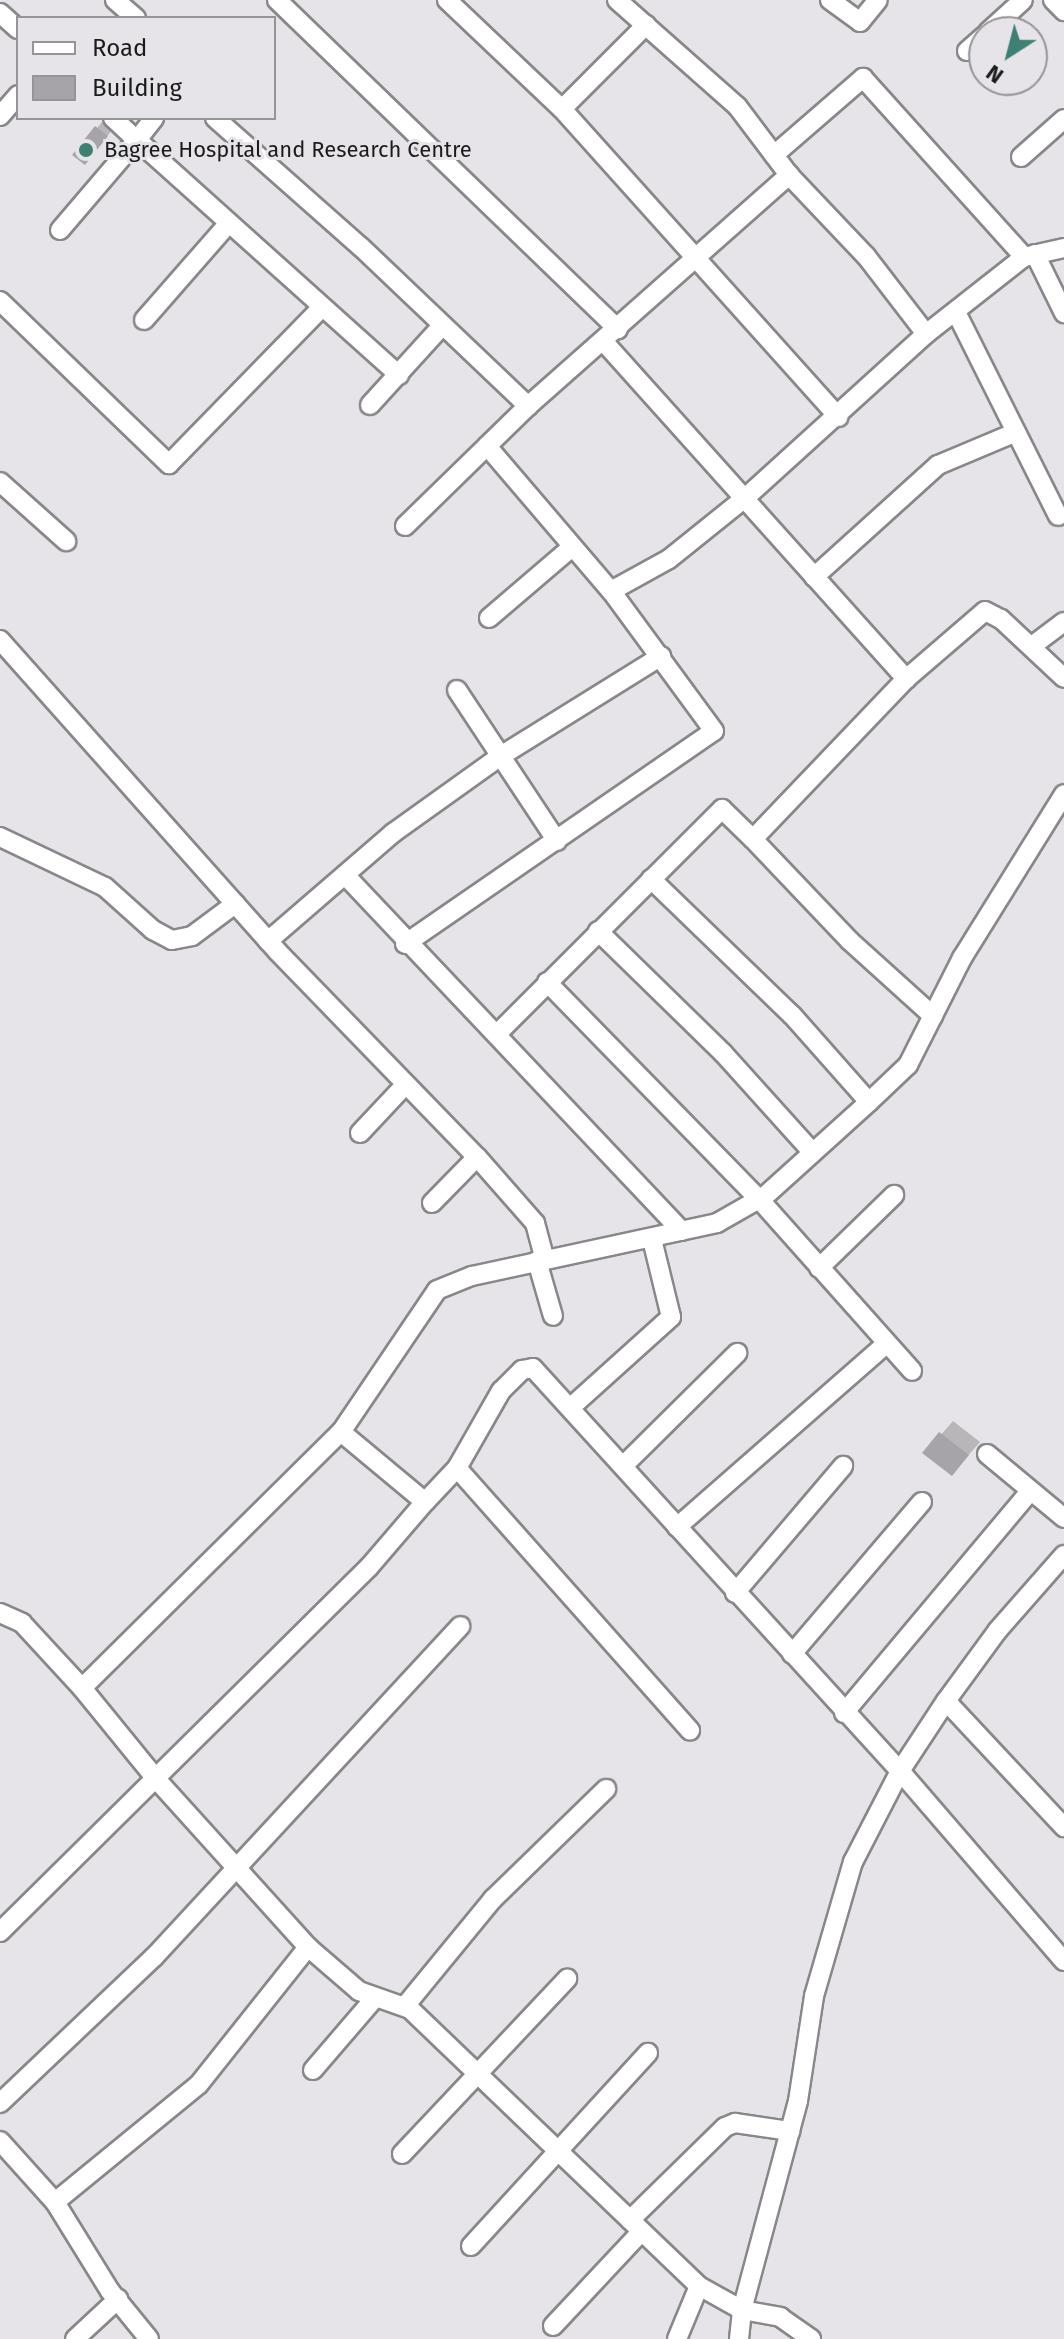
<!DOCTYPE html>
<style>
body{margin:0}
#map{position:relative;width:1064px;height:2339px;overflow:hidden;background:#e6e4e8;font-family:"Fira Sans",sans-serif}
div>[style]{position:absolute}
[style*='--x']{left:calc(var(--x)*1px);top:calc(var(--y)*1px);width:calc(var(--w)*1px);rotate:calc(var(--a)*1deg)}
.shadow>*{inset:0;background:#0003}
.building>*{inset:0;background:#a6a4a8}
.roads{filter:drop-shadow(2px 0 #89878a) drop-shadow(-2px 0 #89878a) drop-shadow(0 2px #89878a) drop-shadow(0 -2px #89878a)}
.minor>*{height:18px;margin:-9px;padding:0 9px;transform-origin:9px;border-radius:9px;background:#fff}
.dots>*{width:22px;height:22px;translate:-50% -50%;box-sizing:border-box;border:4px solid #e6e4e8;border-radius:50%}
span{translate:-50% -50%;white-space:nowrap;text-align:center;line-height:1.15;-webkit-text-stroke:6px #e6e4e8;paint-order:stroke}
.poi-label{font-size:22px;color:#1b1b1c}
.left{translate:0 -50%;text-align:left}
.legend{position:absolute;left:16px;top:16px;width:260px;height:104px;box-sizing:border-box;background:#e6e4e8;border:2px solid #959496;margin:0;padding:10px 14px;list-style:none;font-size:24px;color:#1b1b1c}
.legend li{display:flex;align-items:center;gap:16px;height:40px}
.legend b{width:40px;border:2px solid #959496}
.north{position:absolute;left:968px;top:16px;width:80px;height:80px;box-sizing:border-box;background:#e6e4e8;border:2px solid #959496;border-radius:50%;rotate:216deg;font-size:22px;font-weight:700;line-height:32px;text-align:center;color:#1b1b1c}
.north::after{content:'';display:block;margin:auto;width:28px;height:36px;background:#3d8074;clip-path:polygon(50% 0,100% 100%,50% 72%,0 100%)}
</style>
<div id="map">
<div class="shadow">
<div style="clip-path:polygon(102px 122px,112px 130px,91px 157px,75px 154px)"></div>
<div style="clip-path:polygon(953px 1421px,980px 1442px,952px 1474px,925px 1453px)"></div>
</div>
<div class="building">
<div style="clip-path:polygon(95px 126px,108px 136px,85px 165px,72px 155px)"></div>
<div style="clip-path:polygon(939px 1432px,969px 1455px,952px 1476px,922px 1453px)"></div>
</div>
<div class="roads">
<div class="minor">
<div style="--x:115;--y:0;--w:28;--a:41"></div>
<div style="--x:277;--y:0;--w:474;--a:44"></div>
<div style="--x:447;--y:0;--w:158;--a:43.5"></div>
<div style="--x:562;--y:109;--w:414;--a:48.1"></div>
<div style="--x:617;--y:0;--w:160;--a:41.5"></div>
<div style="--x:737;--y:106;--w:86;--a:53"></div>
<div style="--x:789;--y:175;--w:112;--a:46.5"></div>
<div style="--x:866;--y:256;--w:98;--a:52.4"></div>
<div style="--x:830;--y:0;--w:37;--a:36"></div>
<div style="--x:860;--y:22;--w:28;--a:-51"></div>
<div style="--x:1053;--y:0;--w:16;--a:45"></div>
<div style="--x:0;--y:13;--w:24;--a:42"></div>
<div style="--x:988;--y:32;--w:47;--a:-42.4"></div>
<div style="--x:967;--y:51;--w:23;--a:-41"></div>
<div style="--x:562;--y:109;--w:119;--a:-45"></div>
<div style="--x:0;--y:116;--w:28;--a:-49"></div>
<div style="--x:113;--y:118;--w:33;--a:43"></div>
<div style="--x:137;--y:140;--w:28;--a:-52"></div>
<div style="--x:215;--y:118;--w:195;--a:41.5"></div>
<div style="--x:361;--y:247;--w:231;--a:43.6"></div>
<div style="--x:528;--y:406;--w:57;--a:135.7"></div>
<div style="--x:487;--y:446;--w:191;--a:49.5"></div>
<div style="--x:611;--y:591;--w:66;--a:-28.9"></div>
<div style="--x:669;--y:559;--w:97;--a:-38.8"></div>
<div style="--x:745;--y:498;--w:244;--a:-42.2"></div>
<div style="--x:926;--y:334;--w:125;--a:-38.2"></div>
<div style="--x:1024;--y:257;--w:41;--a:-12.7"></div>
<div style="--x:774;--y:155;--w:118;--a:-40.9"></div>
<div style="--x:863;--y:78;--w:241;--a:48"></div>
<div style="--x:1021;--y:157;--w:57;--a:-41.5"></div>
<div style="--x:60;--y:230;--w:118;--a:-49.5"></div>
<div style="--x:137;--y:140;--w:352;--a:41.9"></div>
<div style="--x:1035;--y:254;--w:66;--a:63.8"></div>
<div style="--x:0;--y:301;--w:235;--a:44"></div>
<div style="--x:169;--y:464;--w:219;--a:-45.7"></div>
<div style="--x:956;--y:312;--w:228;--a:63.4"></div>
<div style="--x:144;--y:320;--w:128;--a:-48.8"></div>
<div style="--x:604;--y:342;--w:453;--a:48.1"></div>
<div style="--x:370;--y:405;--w:105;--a:-47.7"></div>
<div style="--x:528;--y:406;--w:349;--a:-41.5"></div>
<div style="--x:0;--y:482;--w:89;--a:41.8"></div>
<div style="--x:405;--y:526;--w:115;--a:-44.3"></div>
<div style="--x:814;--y:577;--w:167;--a:-42.1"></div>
<div style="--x:938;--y:465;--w:82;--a:-22.8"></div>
<div style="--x:489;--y:618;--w:109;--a:-40.5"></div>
<div style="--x:0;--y:640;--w:418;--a:48.3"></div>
<div style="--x:278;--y:952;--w:286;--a:45.9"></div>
<div style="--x:477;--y:1157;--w:88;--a:48.7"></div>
<div style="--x:535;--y:1223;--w:38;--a:75"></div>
<div style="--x:1032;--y:646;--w:40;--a:-37"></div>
<div style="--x:457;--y:690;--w:181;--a:56.5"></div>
<div style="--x:0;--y:837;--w:116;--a:25.5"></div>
<div style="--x:105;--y:887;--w:64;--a:41.9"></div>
<div style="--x:153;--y:930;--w:21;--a:28"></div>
<div style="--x:172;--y:940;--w:20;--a:-11"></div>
<div style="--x:192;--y:936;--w:54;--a:-36.7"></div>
<div style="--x:345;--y:875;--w:490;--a:46.6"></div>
<div style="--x:651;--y:879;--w:196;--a:44"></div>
<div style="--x:792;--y:1015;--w:116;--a:48.5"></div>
<div style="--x:598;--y:931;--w:175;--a:44.3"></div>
<div style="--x:723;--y:1053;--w:133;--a:48"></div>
<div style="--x:268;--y:941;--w:165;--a:-40.8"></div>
<div style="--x:393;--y:833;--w:130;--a:-35.6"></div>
<div style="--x:499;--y:757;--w:191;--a:-31.9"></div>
<div style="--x:405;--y:944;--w:375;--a:-34.6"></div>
<div style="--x:714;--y:731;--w:174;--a:-126.3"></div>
<div style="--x:547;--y:982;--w:303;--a:45.7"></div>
<div style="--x:759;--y:1199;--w:230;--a:48.3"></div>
<div style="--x:933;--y:1016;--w:112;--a:-137.9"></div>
<div style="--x:850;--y:941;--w:141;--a:-133.6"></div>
<div style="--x:753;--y:839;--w:221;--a:-46.3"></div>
<div style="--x:906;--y:679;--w:104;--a:-40.7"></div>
<div style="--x:985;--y:611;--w:18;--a:27"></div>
<div style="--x:1001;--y:619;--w:86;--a:43.1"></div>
<div style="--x:498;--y:1033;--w:317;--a:-45"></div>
<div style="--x:722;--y:809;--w:43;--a:44.1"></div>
<div style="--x:360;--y:1133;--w:66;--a:-46.8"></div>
<div style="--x:432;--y:1203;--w:64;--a:-45.6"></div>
<div style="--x:537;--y:1261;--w:57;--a:73.8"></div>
<div style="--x:819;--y:1268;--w:105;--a:-44.2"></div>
<div style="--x:570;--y:1408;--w:136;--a:-42"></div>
<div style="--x:671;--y:1317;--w:80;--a:-103.7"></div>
<div style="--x:341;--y:1432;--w:109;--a:39.8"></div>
<div style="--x:425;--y:1502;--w:47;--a:-46.7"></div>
<div style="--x:457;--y:1468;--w:89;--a:-60.3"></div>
<div style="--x:501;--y:1391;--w:30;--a:-45"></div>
<div style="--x:522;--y:1370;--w:11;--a:-10"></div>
<div style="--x:533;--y:1368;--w:545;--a:47.68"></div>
<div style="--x:900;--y:1771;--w:251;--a:49.2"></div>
<div style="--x:987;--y:1454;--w:100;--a:39.7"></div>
<div style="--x:623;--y:1466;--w:161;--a:-44.7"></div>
<div style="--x:457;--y:1468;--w:351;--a:48.4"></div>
<div style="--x:677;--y:1527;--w:278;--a:-41.2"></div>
<div style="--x:735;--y:1593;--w:167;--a:-49.6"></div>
<div style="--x:0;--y:1613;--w:24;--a:24"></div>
<div style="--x:22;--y:1623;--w:88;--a:47.3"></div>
<div style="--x:82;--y:1688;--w:119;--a:50.8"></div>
<div style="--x:157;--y:1780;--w:225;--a:47.9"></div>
<div style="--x:308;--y:1947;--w:67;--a:40.8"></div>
<div style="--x:359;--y:1991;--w:54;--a:19.4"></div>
<div style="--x:410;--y:2009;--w:400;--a:43.8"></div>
<div style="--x:699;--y:2286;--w:49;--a:29.2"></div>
<div style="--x:742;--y:2310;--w:39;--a:10"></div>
<div style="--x:780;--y:2317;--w:38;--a:35"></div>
<div style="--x:792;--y:1654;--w:200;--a:-49.5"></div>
<div style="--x:82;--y:1688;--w:364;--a:-44.7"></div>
<div style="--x:341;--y:1432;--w:171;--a:-55.9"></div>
<div style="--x:437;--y:1290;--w:38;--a:-22"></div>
<div style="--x:472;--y:1276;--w:251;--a:-12.2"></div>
<div style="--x:717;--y:1223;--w:56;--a:-29.7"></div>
<div style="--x:766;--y:1195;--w:139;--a:-42.1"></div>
<div style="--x:869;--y:1102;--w:54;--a:-43.5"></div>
<div style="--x:908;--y:1065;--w:120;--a:-63.2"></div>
<div style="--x:962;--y:958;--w:193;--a:-58.1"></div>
<div style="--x:946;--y:1701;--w:173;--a:46.9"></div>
<div style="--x:844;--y:1713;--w:290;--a:-50"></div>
<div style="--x:0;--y:1932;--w:519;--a:-44.69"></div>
<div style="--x:369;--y:1567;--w:86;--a:-49.3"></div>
<div style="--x:405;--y:2006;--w:139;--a:-50.6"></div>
<div style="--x:493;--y:1899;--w:158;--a:-44.2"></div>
<div style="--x:313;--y:2070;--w:94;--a:-49.3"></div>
<div style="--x:0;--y:2103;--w:212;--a:-43.5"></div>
<div style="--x:154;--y:1957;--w:451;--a:-47.2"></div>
<div style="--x:0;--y:2141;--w:82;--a:48"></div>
<div style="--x:402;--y:2154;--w:241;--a:-46.7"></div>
<div style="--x:630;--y:2220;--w:133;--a:-44.4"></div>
<div style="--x:725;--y:2127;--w:11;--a:-22"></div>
<div style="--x:735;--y:2123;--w:56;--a:8.3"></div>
<div style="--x:471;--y:2246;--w:262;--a:-47.5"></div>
<div style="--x:553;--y:2326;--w:129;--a:-46.9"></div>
<div style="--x:75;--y:2339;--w:59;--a:-42.9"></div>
<div style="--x:149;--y:2339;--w:62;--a:-129.1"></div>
<div style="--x:110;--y:2291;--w:105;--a:-121.7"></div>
<div style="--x:55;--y:2202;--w:186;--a:-39.3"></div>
<div style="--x:199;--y:2084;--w:175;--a:-51.5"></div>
<div style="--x:677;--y:2339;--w:57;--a:-67.5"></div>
<div style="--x:739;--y:2339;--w:29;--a:-84"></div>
<div style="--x:742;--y:2310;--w:216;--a:-75"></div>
<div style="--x:798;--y:2101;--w:106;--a:-81.3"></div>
<div style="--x:814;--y:1996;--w:140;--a:-73.8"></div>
<div style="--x:853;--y:1862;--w:102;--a:-62.7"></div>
<div style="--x:900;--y:1771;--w:84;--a:-56.7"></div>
<div style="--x:946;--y:1701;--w:88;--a:-53.8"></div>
<div style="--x:998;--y:1630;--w:100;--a:-48.7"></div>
</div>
</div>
<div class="dots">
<div style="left:86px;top:150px;background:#3d8074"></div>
</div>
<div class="poi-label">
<span class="left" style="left:104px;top:150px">Bagree Hospital and Research Centre</span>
</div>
<ul class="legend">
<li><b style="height:10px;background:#fff"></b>Road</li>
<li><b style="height:22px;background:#a6a4a8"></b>Building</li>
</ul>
<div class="north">N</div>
</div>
